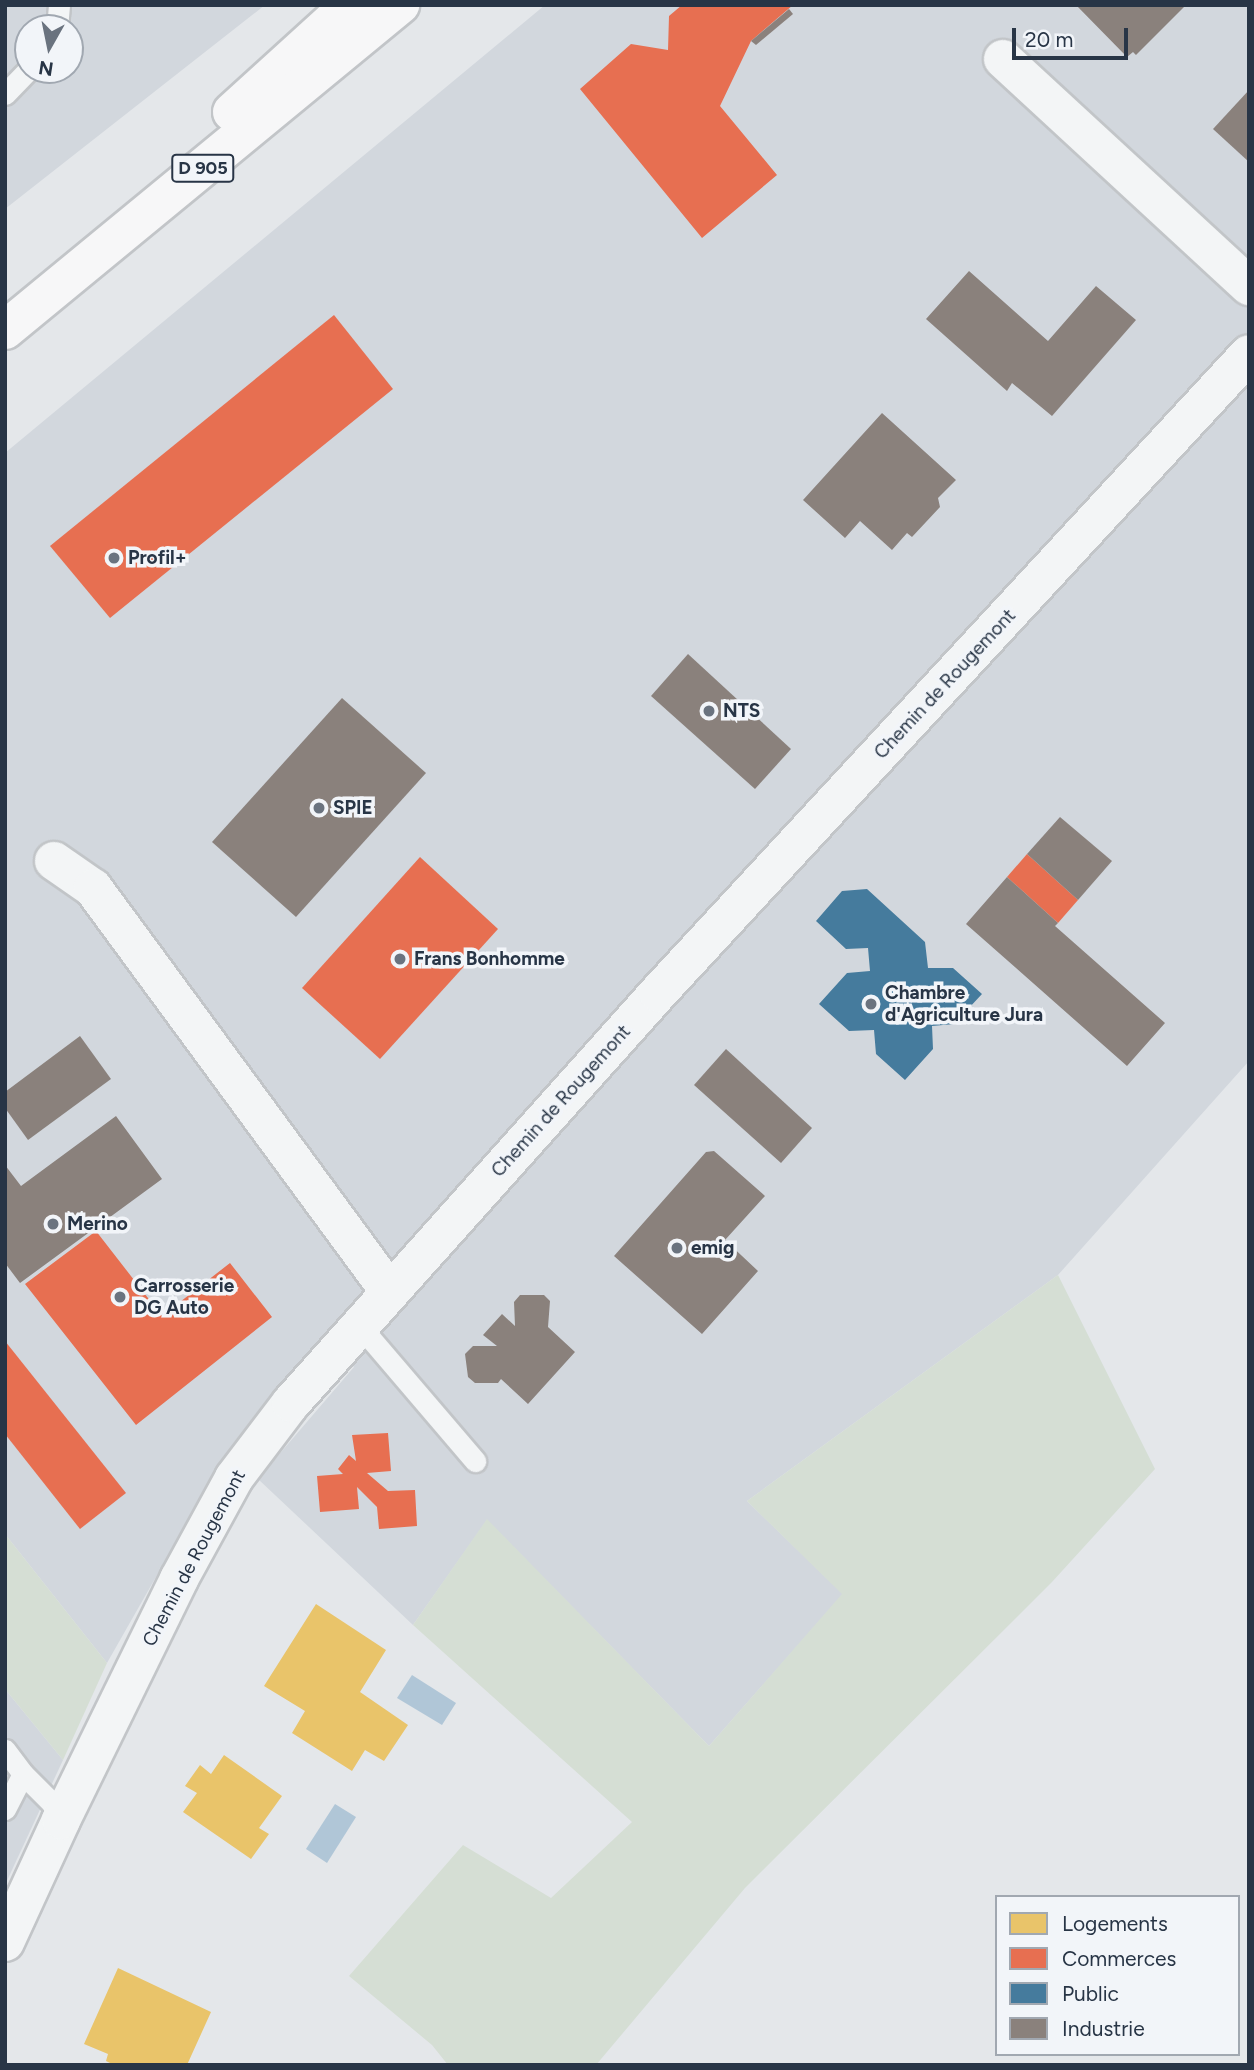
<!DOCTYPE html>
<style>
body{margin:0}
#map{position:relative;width:1254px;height:2070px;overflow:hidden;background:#e4e7ea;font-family:Figtree,sans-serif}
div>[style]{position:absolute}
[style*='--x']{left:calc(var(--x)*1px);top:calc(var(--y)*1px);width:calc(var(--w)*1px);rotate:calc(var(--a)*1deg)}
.built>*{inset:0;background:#d2d7dd}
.green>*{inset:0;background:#d5ded4}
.water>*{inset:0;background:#b0c6d7}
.homes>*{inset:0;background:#e9c46a}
.shops>*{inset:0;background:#e76f51}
.public>*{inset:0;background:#457b9d}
.industry>*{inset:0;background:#8a817c}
.roads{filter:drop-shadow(2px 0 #c2c5c8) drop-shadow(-2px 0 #c2c5c8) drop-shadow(0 2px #c2c5c8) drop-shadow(0 -2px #c2c5c8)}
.service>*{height:21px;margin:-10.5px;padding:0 10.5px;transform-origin:10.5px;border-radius:10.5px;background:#f3f5f6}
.minor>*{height:38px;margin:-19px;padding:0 19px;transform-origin:19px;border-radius:19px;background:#f3f5f6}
.primary>*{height:38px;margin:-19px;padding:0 19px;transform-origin:19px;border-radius:19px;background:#f7f7f8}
.dots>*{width:19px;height:19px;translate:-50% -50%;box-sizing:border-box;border:4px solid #f2f5f9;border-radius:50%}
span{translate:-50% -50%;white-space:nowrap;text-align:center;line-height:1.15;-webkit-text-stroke:7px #f2f5f9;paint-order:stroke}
.shield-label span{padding:2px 5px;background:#f2f5f9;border:2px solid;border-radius:5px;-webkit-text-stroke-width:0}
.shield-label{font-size:18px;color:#283546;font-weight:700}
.poi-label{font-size:19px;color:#283546;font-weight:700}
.left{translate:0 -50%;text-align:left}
.street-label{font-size:19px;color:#283546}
.frame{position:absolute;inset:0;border:7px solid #283546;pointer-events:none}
.legend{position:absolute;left:995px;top:1895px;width:245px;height:161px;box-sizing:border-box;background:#f2f5f9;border:2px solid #a1a8b1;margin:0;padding:9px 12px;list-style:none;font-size:21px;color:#283546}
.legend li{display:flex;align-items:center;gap:14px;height:35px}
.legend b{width:35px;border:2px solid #a1a8b1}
.north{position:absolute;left:14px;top:14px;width:70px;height:70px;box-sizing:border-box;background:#f2f5f9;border:2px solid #a1a8b1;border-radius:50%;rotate:189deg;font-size:19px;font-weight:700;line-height:28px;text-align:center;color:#283546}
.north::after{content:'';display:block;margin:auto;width:24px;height:32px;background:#6a737f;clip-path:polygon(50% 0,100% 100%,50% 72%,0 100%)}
.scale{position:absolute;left:1012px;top:28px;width:116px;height:32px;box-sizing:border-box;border:4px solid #283546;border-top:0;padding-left:9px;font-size:21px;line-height:24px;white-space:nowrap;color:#283546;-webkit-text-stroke:5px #f2f5f9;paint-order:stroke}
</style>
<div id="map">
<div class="built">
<div style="clip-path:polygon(evenodd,5px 5px,265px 5px,5px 209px,5px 5px,28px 28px,70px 28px,70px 70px,28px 70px,28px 28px)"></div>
<div style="clip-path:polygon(545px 5px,1249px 5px,1249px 1061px,1058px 1275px,747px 1501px,843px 1594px,709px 1746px,487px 1520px,413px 1625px,258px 1479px,354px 1367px,323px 1335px,223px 1459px,107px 1663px,5px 1534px,5px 453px)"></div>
<div style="clip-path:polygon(5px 1689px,63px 1760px,5px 1885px)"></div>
</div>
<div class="green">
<div style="clip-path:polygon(1058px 1275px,1155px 1469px,1052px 1582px,745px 1888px,596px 2065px,448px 2065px,432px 2045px,349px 1976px,463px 1845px,551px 1898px,632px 1822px,413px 1625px,487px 1519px,709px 1746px,842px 1594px,747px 1501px)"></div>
<div style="clip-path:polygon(5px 1534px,107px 1663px,63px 1760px,5px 1689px)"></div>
</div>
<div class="water">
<div style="clip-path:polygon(412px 1675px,456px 1703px,442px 1725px,397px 1698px)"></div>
<div style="clip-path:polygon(335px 1804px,356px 1817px,327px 1863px,306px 1849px)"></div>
</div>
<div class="homes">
<div style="clip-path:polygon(316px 1604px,386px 1650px,360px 1692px,408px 1725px,384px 1761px,365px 1750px,352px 1771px,292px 1733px,305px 1711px,264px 1686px)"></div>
<div style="clip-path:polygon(224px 1755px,282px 1796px,259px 1828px,269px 1834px,251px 1859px,183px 1812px,197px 1793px,185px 1786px,200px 1765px,211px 1774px)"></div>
<div style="clip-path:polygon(118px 1968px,211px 2012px,187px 2065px,114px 2065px,106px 2061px,108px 2054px,84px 2044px)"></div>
</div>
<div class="shops">
<div style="clip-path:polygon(682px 5px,793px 5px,751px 41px,720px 106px,777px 175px,702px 238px,580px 89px,631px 44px,668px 50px,669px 16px)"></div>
<div style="clip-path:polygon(334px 315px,393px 389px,110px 618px,50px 546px)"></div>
<div style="clip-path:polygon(1027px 854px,1078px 900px,1058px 923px,1007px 877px)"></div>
<div style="clip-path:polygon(420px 857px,498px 929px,380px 1059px,302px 988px)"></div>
<div style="clip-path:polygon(96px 1231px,162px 1316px,230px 1263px,272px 1317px,136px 1425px,25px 1284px)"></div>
<div style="clip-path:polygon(5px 1341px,126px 1493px,80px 1529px,5px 1434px)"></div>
<div style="clip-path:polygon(388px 1433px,391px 1471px,367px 1473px,388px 1491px,415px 1490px,417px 1526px,379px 1529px,377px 1507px,357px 1487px,359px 1509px,320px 1512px,317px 1476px,343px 1474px,338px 1469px,349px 1455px,356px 1461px,352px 1435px)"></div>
</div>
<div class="public">
<div style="clip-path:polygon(867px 889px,925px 942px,928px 968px,953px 968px,982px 994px,954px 1024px,932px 1026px,933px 1049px,905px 1080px,876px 1054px,874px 1030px,849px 1031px,819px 1004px,847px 973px,870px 971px,868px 948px,846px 949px,816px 921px,842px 891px)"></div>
</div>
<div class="industry">
<div style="clip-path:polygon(1076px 5px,1186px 5px,1136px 55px,1133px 52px,1127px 57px)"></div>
<div style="clip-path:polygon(789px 9px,793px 14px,756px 45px,751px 41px)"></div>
<div style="clip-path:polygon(1249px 90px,1249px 162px,1213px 129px)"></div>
<div style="clip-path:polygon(969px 271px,1048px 341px,1096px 286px,1136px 320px,1052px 416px,1012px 383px,1007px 391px,926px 319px)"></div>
<div style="clip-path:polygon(882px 413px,956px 480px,938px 498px,940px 507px,912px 537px,907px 533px,892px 550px,860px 521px,845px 538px,803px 500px)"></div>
<div style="clip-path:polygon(688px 654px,791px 749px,755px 789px,651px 696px)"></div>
<div style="clip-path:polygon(342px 698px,426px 773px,296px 917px,212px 842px)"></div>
<div style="clip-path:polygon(1060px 817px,1112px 861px,1078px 900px,1027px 854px)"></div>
<div style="clip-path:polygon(1007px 877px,1058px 923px,1055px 926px,1165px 1023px,1127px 1066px,966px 924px)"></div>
<div style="clip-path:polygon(80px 1036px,111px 1079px,28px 1140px,5px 1108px,5px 1092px)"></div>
<div style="clip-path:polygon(726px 1049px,812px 1128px,781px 1163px,694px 1085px)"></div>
<div style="clip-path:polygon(116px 1116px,162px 1179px,20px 1283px,5px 1263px,5px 1165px,21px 1186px)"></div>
<div style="clip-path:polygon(714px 1151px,765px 1196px,725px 1240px,758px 1271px,702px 1334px,614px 1256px,706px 1152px)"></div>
<div style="clip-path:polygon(520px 1295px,544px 1295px,550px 1301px,548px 1327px,575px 1352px,528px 1404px,501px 1379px,498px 1383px,475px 1383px,468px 1377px,465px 1354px,473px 1346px,497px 1346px,483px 1335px,502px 1314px,515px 1326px,514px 1302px)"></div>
</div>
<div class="roads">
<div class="service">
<div style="--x:57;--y:28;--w:23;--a:-85"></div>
<div style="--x:5;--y:94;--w:33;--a:-46"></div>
<div style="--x:359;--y:1325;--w:179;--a:49.5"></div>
<div style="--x:5;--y:1750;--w:30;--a:53"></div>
<div style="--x:23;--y:1774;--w:41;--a:45"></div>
<div style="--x:52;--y:1803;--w:19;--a:62"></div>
<div style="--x:5;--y:1809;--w:39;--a:-63"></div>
</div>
<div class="minor">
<div style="--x:1003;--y:59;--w:335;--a:42.7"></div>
<div style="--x:54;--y:861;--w:47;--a:34.7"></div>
<div style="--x:93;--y:888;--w:501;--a:53.68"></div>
<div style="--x:5;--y:1942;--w:134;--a:-65.3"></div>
<div style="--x:61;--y:1820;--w:268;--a:-63.9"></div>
<div style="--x:179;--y:1579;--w:115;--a:-61.4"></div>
<div style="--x:234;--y:1478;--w:94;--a:-52.8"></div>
<div style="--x:291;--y:1403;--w:550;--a:-48.17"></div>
<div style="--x:658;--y:993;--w:870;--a:-47.23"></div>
</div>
<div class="primary">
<div style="--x:232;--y:112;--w:159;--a:-42.2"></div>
<div style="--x:5;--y:330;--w:512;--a:-39.45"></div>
</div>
</div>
<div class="dots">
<div style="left:114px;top:558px;background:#6a737f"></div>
<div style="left:709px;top:711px;background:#6a737f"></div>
<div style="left:319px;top:808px;background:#6a737f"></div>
<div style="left:400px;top:959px;background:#6a737f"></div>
<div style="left:871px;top:1004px;background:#6a737f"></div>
<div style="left:53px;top:1224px;background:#6a737f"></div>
<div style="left:677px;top:1248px;background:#6a737f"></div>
<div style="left:120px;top:1297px;background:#6a737f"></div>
</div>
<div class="shield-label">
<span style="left:203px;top:168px">D 905</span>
</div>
<div class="poi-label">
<span class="left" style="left:128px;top:558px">Profil+</span>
<span class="left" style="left:723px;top:711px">NTS</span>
<span class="left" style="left:333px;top:808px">SPIE</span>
<span class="left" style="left:414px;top:959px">Frans Bonhomme</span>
<span class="left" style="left:885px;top:1004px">Chambre<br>d'Agriculture Jura</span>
<span class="left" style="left:67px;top:1224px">Merino</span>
<span class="left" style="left:691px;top:1248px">emig</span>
<span class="left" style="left:134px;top:1297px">Carrosserie<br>DG Auto</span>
</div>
<div class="street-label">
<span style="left:945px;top:684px;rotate:-47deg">Chemin de Rougemont</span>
<span style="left:561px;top:1101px;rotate:-48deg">Chemin de Rougemont</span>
<span style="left:194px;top:1558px;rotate:-62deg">Chemin de Rougemont</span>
</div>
<div class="frame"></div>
<ul class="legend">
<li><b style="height:19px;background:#e9c46a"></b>Logements</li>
<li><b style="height:19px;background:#e76f51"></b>Commerces</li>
<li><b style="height:19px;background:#457b9d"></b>Public</li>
<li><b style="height:19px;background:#8a817c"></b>Industrie</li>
</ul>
<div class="north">N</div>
<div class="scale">20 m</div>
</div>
